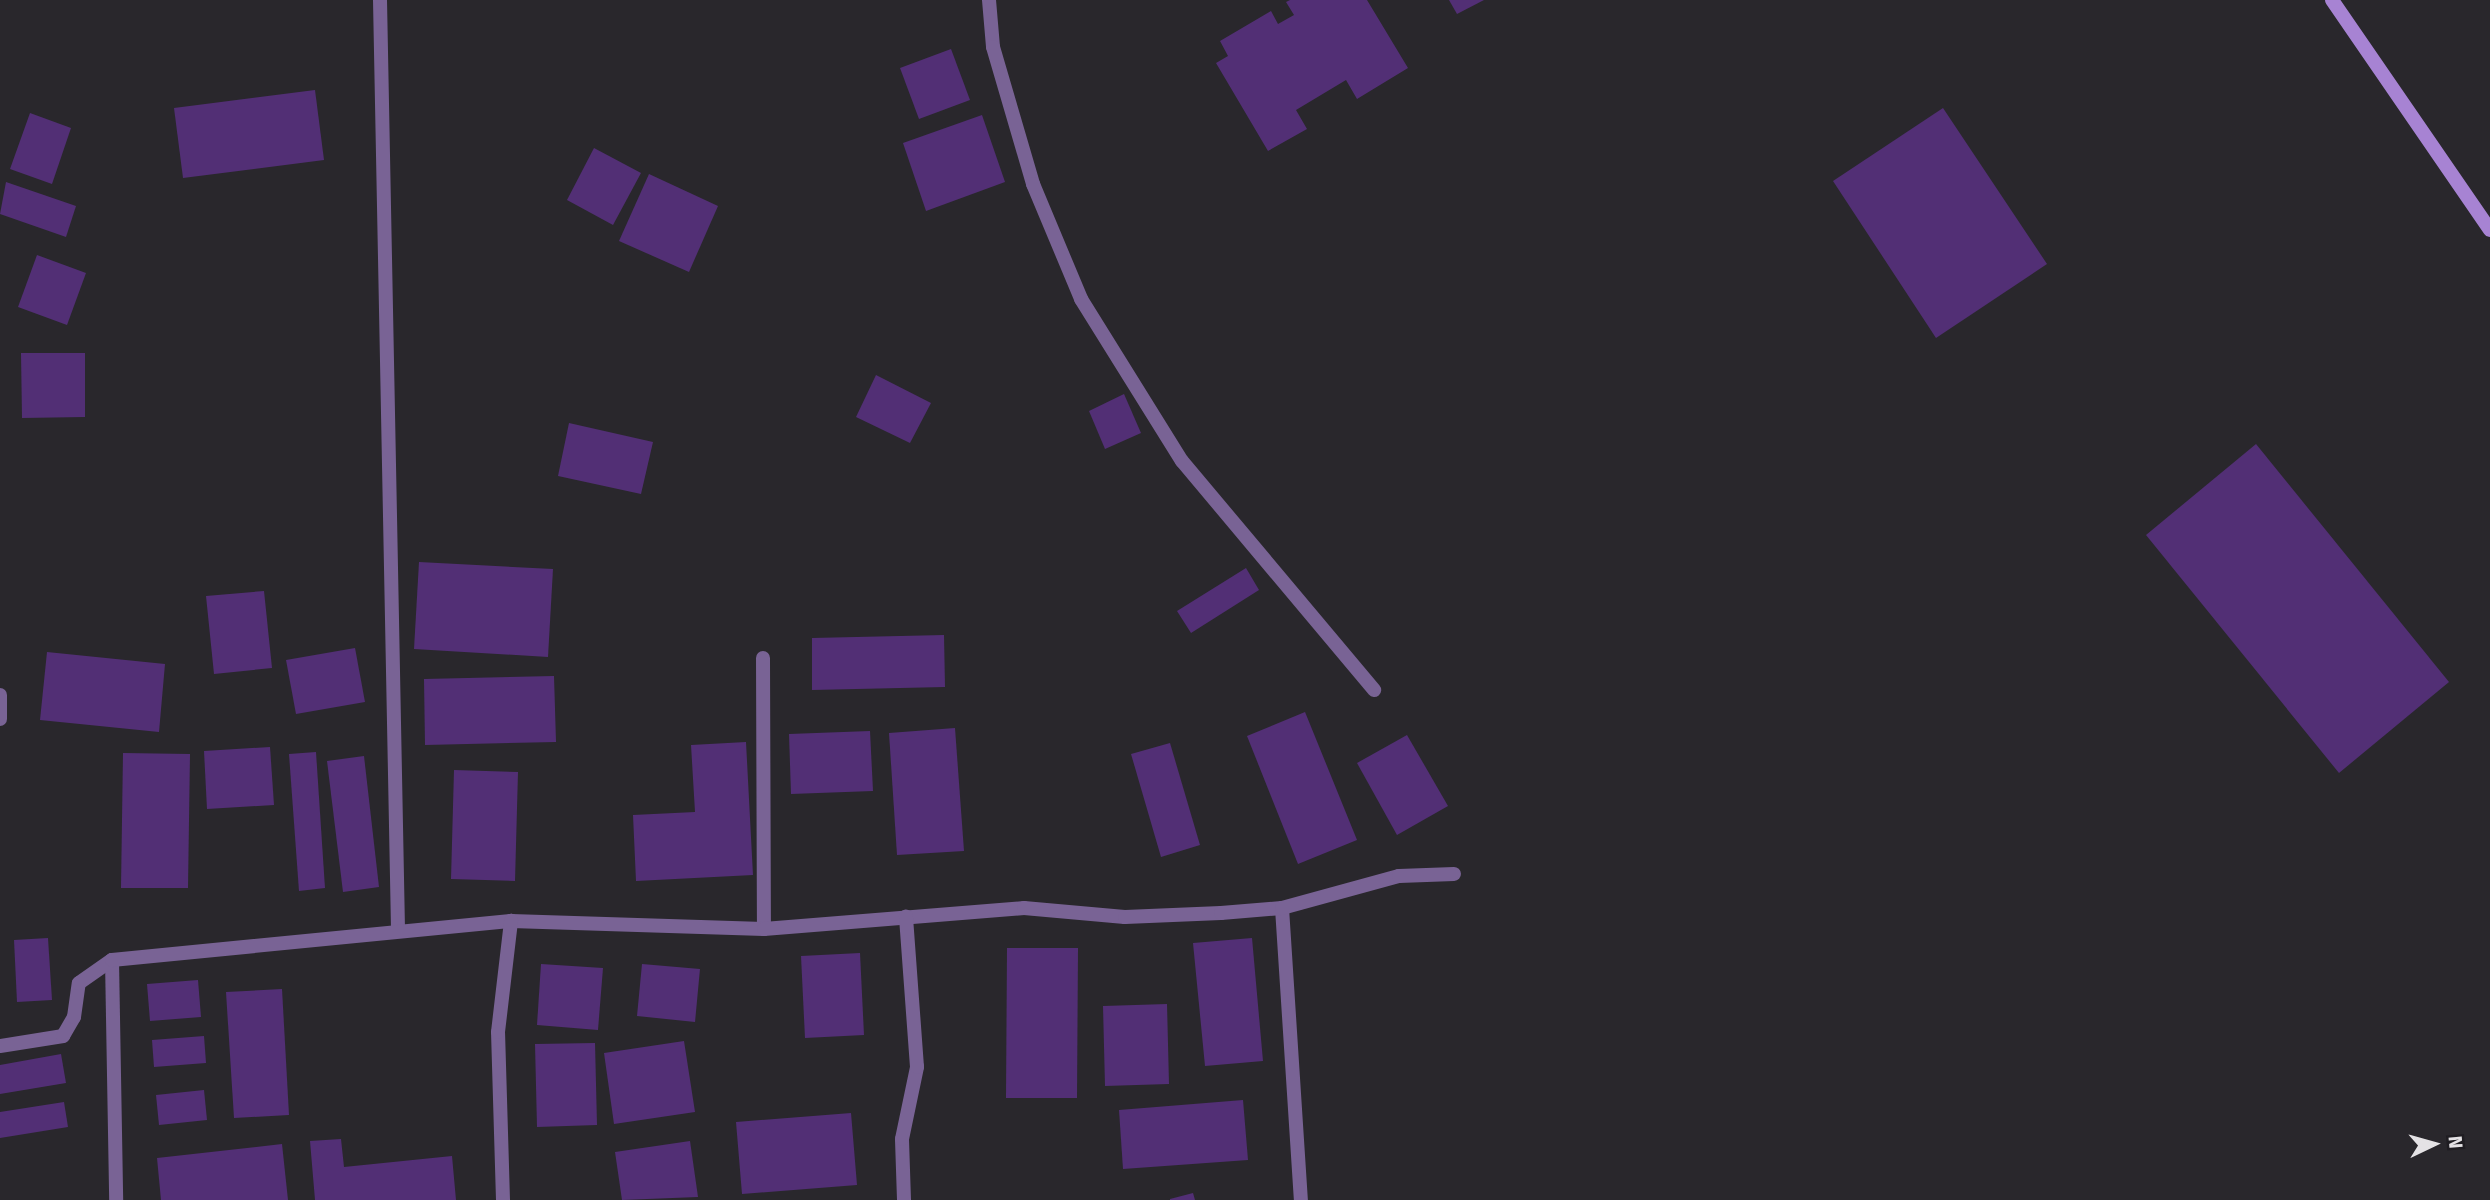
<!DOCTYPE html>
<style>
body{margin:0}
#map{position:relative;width:2490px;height:1200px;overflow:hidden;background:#29272c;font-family:"Fira Sans",sans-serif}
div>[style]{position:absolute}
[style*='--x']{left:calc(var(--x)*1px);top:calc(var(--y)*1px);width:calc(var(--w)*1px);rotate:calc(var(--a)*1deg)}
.building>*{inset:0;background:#522f75}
.street>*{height:14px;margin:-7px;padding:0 7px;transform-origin:7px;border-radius:7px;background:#796395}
.secondary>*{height:14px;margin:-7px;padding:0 7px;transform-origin:7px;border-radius:7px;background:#a783d3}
span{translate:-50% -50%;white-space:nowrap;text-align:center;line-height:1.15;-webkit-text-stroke:7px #1f1d22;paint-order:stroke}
.north{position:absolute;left:2399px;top:1109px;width:70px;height:70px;-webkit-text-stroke:5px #1f1d22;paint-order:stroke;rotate:85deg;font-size:19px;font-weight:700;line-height:28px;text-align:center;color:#e4e2e5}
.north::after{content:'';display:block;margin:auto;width:24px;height:32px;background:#e4e2e5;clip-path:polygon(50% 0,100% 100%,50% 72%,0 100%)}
</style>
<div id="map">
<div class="building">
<div style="clip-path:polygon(1290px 0,1367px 0,1408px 68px,1357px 99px,1346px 80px,1296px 110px,1307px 129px,1268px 151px,1216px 63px,1228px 56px,1220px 41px,1271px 11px,1278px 24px,1294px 15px,1286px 2px)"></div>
<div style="clip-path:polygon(1449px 0,1484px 0,1457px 14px)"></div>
<div style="clip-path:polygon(951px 49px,970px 100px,919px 119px,900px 68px)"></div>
<div style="clip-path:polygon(315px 90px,324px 160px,183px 178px,174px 108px)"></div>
<div style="clip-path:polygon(1943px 108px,2047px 264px,1936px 338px,1833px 181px)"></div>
<div style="clip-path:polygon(30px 113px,71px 128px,52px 184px,10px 169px)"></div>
<div style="clip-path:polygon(982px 115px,1005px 182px,926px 211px,903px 143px)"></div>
<div style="clip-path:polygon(594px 148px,641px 173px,613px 225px,567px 200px)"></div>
<div style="clip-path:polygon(649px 174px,718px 206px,689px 272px,619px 241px)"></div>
<div style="clip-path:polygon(6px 182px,76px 206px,66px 237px,0 214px)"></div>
<div style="clip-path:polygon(37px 255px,86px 273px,67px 325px,18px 307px)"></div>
<div style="clip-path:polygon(21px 353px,85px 353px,85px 417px,22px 418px)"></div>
<div style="clip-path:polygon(876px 375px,931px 403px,910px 443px,856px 417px)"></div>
<div style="clip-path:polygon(1124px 394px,1141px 433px,1105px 449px,1089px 411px)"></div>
<div style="clip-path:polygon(569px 423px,653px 442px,641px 494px,558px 476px)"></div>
<div style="clip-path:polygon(2256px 444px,2449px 682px,2339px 773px,2146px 535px)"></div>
<div style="clip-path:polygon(419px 562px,553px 569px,548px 657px,414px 649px)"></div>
<div style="clip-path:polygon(1246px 568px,1259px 590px,1191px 633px,1177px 611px)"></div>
<div style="clip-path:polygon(264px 591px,272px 668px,214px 674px,206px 596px)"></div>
<div style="clip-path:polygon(944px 635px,945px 687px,812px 690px,812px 638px)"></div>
<div style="clip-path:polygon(355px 648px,365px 702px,296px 714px,286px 660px)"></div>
<div style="clip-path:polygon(47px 652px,165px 664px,159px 732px,40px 720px)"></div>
<div style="clip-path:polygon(554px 676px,556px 742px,425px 745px,424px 679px)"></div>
<div style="clip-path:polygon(1305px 712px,1357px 840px,1298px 864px,1247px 736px)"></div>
<div style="clip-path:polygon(955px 728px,964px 851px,897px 855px,889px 733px)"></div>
<div style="clip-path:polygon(870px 731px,873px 791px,791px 794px,789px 734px)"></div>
<div style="clip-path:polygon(1407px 735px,1448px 806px,1397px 835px,1357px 763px)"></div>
<div style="clip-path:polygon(746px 742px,753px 875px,636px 881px,633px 815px,695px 812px,691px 745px)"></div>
<div style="clip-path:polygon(1170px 743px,1200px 845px,1161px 857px,1131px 754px)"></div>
<div style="clip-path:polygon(270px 747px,274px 805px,207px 809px,204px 751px)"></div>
<div style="clip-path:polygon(316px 752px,325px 888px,299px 891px,289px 754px)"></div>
<div style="clip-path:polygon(123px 753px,190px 754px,188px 888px,121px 888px)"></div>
<div style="clip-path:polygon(364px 756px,379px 887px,343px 892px,327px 761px)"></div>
<div style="clip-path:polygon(454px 770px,518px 772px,515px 881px,451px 879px)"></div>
<div style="clip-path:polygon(48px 938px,52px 1000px,17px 1002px,14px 940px)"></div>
<div style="clip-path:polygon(1252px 938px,1263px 1061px,1205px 1066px,1193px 943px)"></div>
<div style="clip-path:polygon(1007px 948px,1078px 948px,1077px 1098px,1006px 1098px)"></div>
<div style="clip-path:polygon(860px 953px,864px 1035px,805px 1038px,801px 956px)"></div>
<div style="clip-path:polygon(541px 964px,603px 968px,598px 1030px,537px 1025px)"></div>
<div style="clip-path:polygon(642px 964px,700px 969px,695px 1022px,637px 1016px)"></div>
<div style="clip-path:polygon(198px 980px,201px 1017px,150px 1021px,147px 984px)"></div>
<div style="clip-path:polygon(282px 989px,289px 1115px,234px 1118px,226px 992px)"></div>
<div style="clip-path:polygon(1167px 1004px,1169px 1084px,1105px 1086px,1103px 1006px)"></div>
<div style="clip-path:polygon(204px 1036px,206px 1063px,154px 1067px,152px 1040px)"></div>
<div style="clip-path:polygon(684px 1041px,695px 1112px,614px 1124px,604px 1053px)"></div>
<div style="clip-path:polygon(595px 1043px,597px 1125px,537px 1127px,535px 1044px)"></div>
<div style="clip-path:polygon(61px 1054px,66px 1083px,0 1094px,0 1065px)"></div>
<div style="clip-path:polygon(204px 1090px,207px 1120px,159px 1125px,156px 1095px)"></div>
<div style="clip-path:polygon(1243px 1100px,1248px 1160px,1123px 1169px,1119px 1110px)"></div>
<div style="clip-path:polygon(64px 1102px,68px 1127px,0 1138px,0 1112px)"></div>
<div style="clip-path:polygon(851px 1113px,857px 1185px,742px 1194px,736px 1122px)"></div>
<div style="clip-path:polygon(341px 1139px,344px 1167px,452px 1156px,456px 1200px,315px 1200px,310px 1141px)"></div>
<div style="clip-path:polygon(690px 1141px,698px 1197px,622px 1200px,615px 1152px)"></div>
<div style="clip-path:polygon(282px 1144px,288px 1200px,161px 1200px,157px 1158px)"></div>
<div style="clip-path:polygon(1193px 1193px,1195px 1200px,1170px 1200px,1170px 1199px)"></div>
</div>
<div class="street">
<div style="--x:380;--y:0;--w:931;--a:88.89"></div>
<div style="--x:989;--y:0;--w:47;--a:85.1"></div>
<div style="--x:993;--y:47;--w:143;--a:73.7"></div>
<div style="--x:1033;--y:184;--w:125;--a:67.3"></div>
<div style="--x:1081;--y:299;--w:191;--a:58.1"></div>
<div style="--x:1182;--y:461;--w:299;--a:50"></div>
<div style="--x:763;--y:658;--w:271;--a:89.8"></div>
<div style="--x:0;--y:695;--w:24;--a:90"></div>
<div style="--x:1282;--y:908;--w:293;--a:86.3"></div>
<div style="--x:112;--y:960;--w:240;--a:89"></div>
<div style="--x:0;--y:1046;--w:64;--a:-9"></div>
<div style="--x:63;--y:1036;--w:22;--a:-60"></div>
<div style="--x:74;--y:1017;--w:34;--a:-82"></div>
<div style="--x:79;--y:983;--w:40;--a:-34.9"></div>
<div style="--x:112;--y:960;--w:401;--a:-5.6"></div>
<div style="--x:511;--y:921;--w:253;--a:1.8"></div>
<div style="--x:764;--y:929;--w:261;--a:-4.6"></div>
<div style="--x:1024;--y:908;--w:101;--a:5.1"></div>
<div style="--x:1125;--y:917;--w:96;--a:-2.4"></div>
<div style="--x:1221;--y:913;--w:61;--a:-4.7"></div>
<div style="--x:1282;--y:908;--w:121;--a:-15.3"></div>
<div style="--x:1399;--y:876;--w:55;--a:-2.1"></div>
<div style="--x:503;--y:1200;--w:168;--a:-91.7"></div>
<div style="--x:498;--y:1032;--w:112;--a:-83.3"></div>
<div style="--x:904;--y:1200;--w:61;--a:-91.9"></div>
<div style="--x:902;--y:1139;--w:74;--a:-78.2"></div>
<div style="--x:917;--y:1067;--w:151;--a:-94.2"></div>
</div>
<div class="secondary">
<div style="--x:2332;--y:0;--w:279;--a:55.5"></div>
</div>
<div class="north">N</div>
</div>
